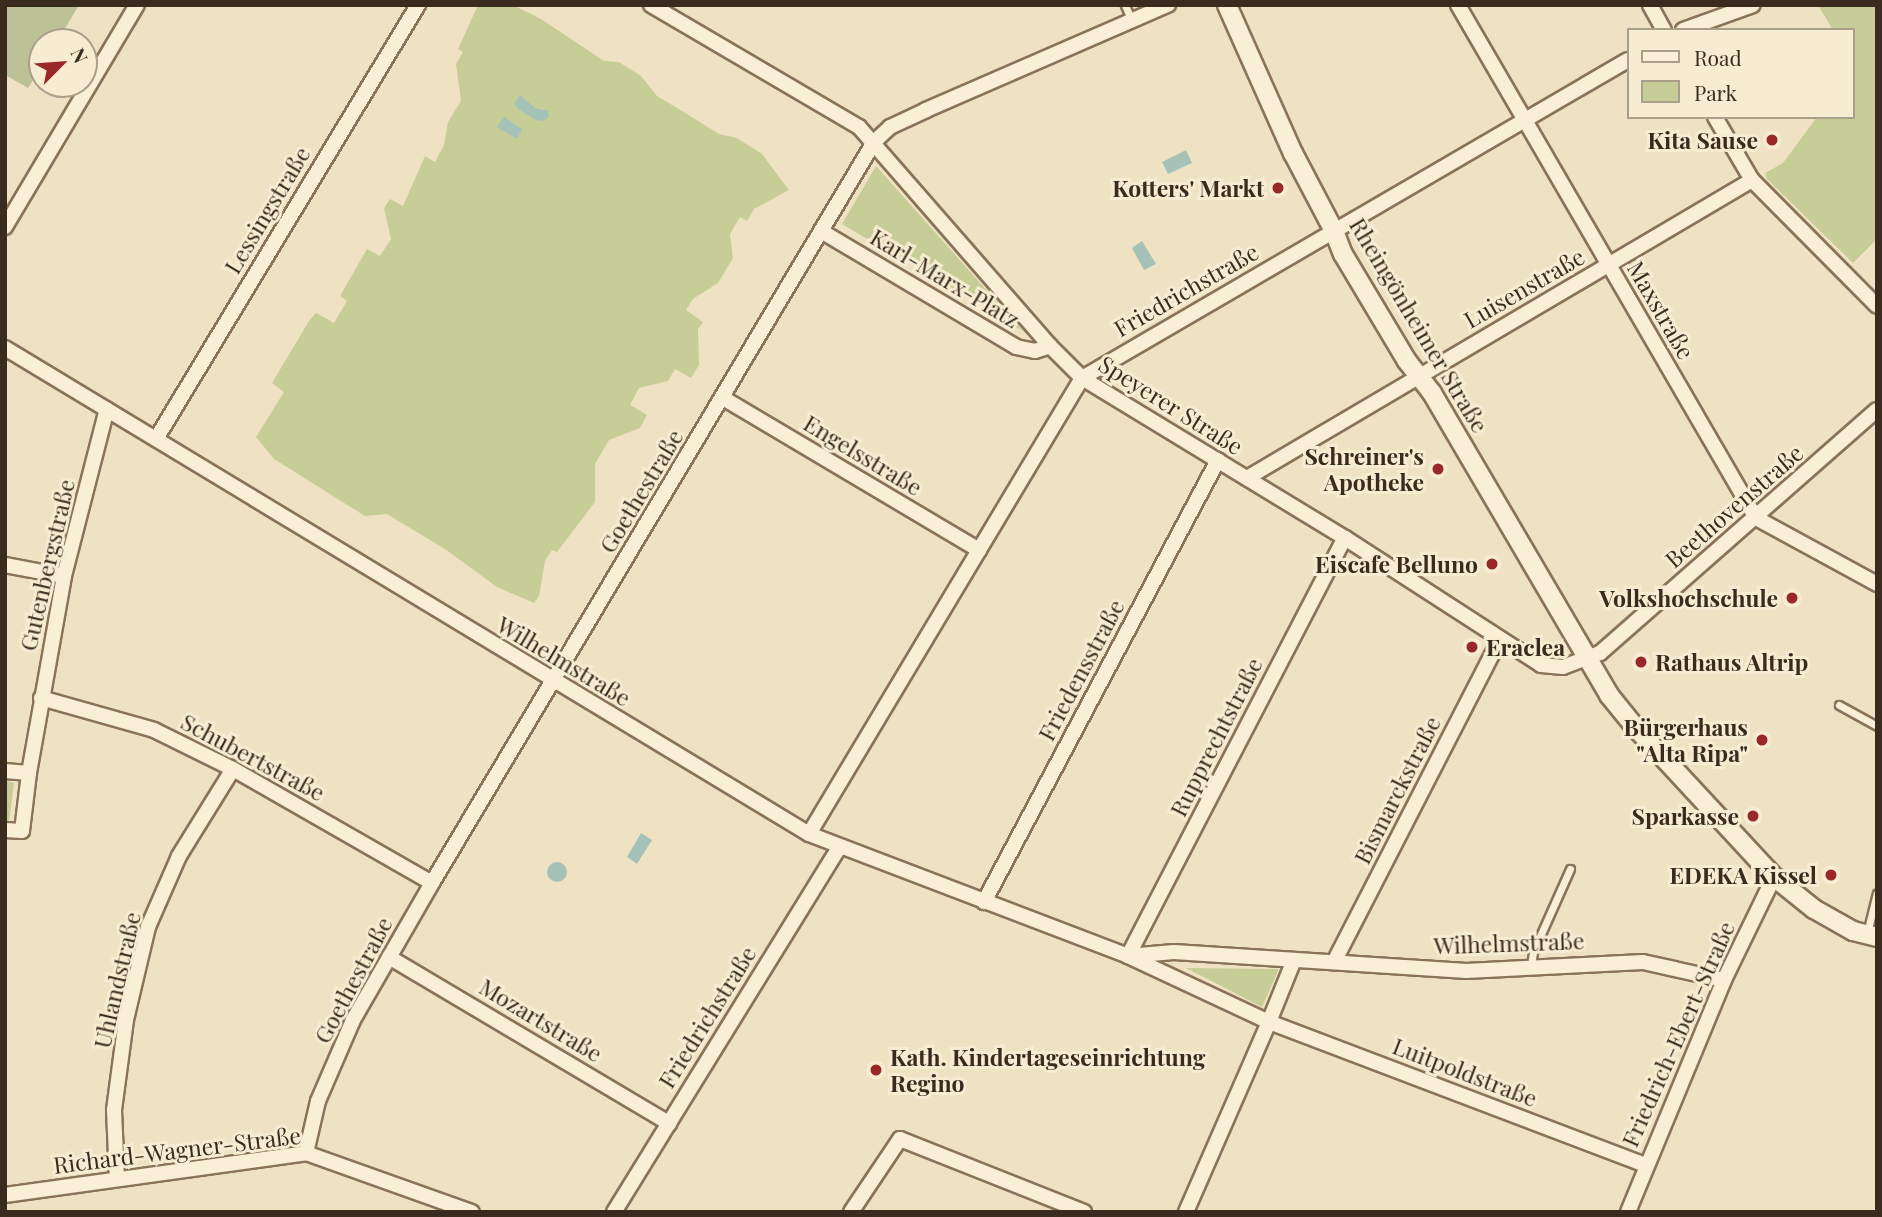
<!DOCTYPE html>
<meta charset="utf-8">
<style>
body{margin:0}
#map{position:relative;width:1882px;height:1217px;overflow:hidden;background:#efe2c3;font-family:"Playfair Display",serif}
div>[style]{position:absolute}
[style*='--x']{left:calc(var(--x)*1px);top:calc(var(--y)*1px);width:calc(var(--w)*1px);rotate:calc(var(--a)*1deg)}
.green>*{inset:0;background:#c7cd96}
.cemetery>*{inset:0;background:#bcc296}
.water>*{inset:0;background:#a5c2b9}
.round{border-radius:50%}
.roads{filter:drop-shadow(2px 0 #897359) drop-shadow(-2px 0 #897359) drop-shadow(0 2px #897359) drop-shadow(0 -2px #897359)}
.service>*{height:7px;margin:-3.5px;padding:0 3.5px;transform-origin:3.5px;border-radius:3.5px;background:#f9efd6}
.minor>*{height:14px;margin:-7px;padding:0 7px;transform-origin:7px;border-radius:7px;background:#f9efd6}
.tertiary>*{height:18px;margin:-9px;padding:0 9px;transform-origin:9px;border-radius:9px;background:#f9efd6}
.dots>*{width:19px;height:19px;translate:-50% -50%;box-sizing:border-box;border:4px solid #f6ecd2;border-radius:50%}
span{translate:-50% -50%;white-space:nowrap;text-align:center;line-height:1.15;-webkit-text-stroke:6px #f6ecd2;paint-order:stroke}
.poi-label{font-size:23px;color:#392b1e;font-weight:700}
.right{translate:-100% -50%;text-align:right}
.left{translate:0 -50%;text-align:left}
.street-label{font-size:23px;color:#392b1e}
.frame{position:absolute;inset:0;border:7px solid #392b1e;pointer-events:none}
.legend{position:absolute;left:1627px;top:28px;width:228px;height:91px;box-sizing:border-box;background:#f6ecd2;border:2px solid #aa9f8a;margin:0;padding:9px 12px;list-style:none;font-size:21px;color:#392b1e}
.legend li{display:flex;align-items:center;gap:14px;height:35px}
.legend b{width:35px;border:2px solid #aa9f8a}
.north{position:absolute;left:28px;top:28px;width:70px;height:70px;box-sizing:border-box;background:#f6ecd2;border:2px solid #aa9f8a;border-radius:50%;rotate:65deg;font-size:19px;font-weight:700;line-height:28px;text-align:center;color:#392b1e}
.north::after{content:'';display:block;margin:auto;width:24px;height:32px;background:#9a2828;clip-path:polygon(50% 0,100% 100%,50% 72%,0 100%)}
</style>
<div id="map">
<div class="green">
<div style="clip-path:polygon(478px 5px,513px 5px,541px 19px,604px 61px,619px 62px,641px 76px,657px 96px,682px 111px,719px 134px,737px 138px,762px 154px,789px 190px,754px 209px,747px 221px,740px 217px,730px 234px,733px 258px,718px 283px,693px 299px,686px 310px,703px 322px,698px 329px,699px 365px,691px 378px,675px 369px,668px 381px,639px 388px,630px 405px,647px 415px,640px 428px,609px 440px,595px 464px,595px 502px,557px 552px,552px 550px,545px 561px,539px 596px,534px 603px,497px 587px,445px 549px,387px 514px,365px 516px,274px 459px,256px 437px,284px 392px,272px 383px,309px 321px,316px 313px,334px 323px,347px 301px,340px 296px,367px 249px,380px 256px,391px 239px,384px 208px,390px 199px,403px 206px,425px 156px,435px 162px,444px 145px,448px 122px,461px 101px,456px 64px,463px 52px,458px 49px)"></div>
<div style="clip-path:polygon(1818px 5px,1877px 5px,1877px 239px,1853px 263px,1767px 179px,1765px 173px,1783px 163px,1817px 117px,1852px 117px,1852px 30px,1833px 30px)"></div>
<div style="clip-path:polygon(876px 166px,1023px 331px,842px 224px)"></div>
<div style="clip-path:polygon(5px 781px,14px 783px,9px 823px,5px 823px)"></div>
<div style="clip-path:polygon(1186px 968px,1279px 969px,1262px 1007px)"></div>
</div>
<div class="cemetery">
<div style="clip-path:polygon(5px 5px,79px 5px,57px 42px,42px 42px,42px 66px,28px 88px,5px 75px)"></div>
</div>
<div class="water">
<div style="clip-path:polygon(520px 95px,535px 108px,548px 111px,549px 116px,544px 121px,536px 120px,520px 110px,514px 104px)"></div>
<div style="clip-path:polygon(504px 117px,522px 129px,517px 139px,497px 127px)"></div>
<div style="clip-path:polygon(1186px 150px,1192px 163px,1168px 174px,1162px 162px)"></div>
<div style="clip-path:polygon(1142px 241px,1156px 264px,1144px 270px,1132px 248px)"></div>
<div style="clip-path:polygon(641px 833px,652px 840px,637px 864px,627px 857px)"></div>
<div class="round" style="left:547px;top:862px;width:20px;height:20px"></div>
</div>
<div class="roads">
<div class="service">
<div style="--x:1125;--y:5;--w:15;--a:67"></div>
<div style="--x:1839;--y:705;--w:43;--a:28.9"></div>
<div style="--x:1867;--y:933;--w:41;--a:-76"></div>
<div style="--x:1531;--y:965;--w:13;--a:-81"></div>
<div style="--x:1533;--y:952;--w:91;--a:-66"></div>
</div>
<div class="minor">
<div style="--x:651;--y:5;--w:241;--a:30.4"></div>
<div style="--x:859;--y:127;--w:291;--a:48.9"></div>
<div style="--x:1050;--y:346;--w:45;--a:45"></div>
<div style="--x:1082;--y:378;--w:308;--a:31.3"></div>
<div style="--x:1345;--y:538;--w:234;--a:32.9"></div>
<div style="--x:1541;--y:665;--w:22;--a:5"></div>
<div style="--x:1563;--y:667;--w:40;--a:-21"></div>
<div style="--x:1600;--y:653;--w:368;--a:-41.3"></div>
<div style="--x:1458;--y:5;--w:593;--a:59.85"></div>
<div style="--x:1756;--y:518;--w:138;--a:28.6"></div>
<div style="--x:1650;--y:5;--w:29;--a:61"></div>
<div style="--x:1683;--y:30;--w:74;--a:-19.7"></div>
<div style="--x:1715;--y:117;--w:73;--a:59.6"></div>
<div style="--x:1752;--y:180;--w:177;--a:45.2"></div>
<div style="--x:5;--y:227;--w:258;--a:-59.3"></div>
<div style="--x:821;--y:231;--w:227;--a:30.7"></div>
<div style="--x:1016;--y:347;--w:19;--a:12"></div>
<div style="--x:1035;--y:351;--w:16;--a:-18"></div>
<div style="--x:5;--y:348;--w:939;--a:31.15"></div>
<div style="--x:809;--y:834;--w:342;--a:20.9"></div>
<div style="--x:1128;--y:956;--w:46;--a:-5"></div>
<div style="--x:1174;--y:952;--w:293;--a:3.7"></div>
<div style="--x:1466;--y:971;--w:177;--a:-2.9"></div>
<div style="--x:1643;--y:962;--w:83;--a:12.5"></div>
<div style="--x:723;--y:398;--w:298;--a:30.7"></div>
<div style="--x:156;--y:439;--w:507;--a:-58.88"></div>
<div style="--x:1247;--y:478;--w:586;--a:-30.54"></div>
<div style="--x:5;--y:565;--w:60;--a:10.6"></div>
<div style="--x:41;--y:698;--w:117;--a:15.8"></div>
<div style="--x:154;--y:730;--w:88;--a:26.3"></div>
<div style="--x:233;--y:769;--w:229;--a:29.8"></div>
<div style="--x:5;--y:771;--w:24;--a:5"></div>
<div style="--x:5;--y:830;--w:17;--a:3"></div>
<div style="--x:22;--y:831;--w:58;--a:-83.1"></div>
<div style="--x:29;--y:773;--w:200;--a:-79.9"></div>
<div style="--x:64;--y:576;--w:172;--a:-75.6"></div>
<div style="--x:809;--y:834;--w:531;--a:-59.09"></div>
<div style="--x:1082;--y:378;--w:632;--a:-30.22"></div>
<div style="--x:984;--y:902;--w:500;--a:-62.1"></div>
<div style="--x:389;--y:957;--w:326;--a:30.7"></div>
<div style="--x:1294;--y:960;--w:67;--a:112"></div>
<div style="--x:1269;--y:1022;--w:156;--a:-154.9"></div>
<div style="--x:1128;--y:956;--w:471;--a:-62.6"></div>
<div style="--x:1334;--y:962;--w:363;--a:-62.8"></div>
<div style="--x:306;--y:1153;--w:53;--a:-77"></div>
<div style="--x:318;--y:1101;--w:88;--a:-66.6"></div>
<div style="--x:353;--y:1020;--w:158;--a:-60"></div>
<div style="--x:432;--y:883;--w:863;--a:-59.18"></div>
<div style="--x:874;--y:142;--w:22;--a:-43"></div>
<div style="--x:890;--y:127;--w:40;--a:-25"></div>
<div style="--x:926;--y:110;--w:264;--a:-23.5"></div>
<div style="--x:117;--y:1179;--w:69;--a:-92.5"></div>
<div style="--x:114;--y:1110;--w:91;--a:-82.4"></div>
<div style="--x:126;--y:1020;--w:96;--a:-76.7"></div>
<div style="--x:148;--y:927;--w:77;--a:-66.4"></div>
<div style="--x:179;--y:856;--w:102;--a:-58.2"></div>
<div style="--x:5;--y:1195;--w:304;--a:-7.9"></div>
<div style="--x:306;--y:1153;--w:176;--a:19.6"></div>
<div style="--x:614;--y:1212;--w:429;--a:-58.3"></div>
<div style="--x:851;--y:1212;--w:88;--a:-56.1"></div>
<div style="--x:900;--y:1139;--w:198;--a:21.6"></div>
<div style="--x:1186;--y:1212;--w:207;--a:-66.4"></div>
<div style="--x:1269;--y:1022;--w:402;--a:20.8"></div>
<div style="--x:1628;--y:1212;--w:251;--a:-67.5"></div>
<div style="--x:1724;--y:980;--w:114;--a:-64.1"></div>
</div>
<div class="tertiary">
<div style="--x:1227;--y:5;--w:162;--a:66"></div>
<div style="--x:1293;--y:153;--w:88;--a:62.3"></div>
<div style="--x:1334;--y:231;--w:25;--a:69"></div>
<div style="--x:1343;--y:254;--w:125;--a:59.1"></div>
<div style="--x:1407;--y:361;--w:41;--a:52"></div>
<div style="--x:1432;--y:393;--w:350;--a:59.6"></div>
<div style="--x:1609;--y:695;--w:41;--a:50.9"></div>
<div style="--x:1635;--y:727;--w:205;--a:47.2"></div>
<div style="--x:1774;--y:877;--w:51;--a:38.7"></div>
<div style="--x:1814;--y:909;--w:45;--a:29.4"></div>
<div style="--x:1853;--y:931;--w:25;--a:14"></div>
</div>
</div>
<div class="dots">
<div style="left:1772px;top:140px;background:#9a2828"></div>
<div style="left:1278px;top:188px;background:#9a2828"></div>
<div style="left:1438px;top:469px;background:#9a2828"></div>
<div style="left:1492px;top:564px;background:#9a2828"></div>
<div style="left:1792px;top:598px;background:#9a2828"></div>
<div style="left:1472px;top:647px;background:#9a2828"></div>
<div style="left:1641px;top:662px;background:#9a2828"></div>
<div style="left:1762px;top:740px;background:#9a2828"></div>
<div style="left:1753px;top:816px;background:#9a2828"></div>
<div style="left:1831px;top:875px;background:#9a2828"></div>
<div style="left:876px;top:1070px;background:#9a2828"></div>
</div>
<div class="poi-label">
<span class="right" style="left:1758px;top:140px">Kita Sause</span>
<span class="right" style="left:1264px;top:188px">Kotters' Markt</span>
<span class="right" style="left:1424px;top:469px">Schreiner's<br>Apotheke</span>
<span class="right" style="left:1478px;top:564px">Eiscafe Belluno</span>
<span class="right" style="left:1778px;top:598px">Volkshochschule</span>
<span class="left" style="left:1486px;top:647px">Eraclea</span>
<span class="left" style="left:1655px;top:662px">Rathaus Altrip</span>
<span class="right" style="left:1748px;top:740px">Bürgerhaus<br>"Alta Ripa"</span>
<span class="right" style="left:1739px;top:816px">Sparkasse</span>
<span class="right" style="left:1817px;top:875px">EDEKA Kissel</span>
<span class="left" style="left:890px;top:1070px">Kath. Kindertageseinrichtung<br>Regino</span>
</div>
<div class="street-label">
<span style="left:267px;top:210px;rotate:-59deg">Lessingstraße</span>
<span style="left:945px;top:278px;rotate:31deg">Karl-Marx-Platz</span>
<span style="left:1524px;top:288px;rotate:-30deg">Luisenstraße</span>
<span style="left:1186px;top:290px;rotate:-30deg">Friedrichstraße</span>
<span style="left:1661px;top:310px;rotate:60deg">Maxstraße</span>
<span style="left:1419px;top:325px;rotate:59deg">Rheingönheimer Straße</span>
<span style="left:1171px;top:405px;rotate:32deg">Speyerer Straße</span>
<span style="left:863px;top:455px;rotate:31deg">Engelsstraße</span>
<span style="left:641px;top:491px;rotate:-59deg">Goethestraße</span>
<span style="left:1734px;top:506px;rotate:-41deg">Beethovenstraße</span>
<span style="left:47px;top:565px;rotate:-77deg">Gutenbergstraße</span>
<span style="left:564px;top:661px;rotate:31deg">Wilhelmstraße</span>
<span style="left:1081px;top:670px;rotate:-62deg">Friedensstraße</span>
<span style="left:1216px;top:737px;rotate:-63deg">Rupprechtstraße</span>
<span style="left:253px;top:757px;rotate:28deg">Schubertstraße</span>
<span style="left:1397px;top:790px;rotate:-63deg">Bismarckstraße</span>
<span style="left:1509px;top:943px;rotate:-2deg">Wilhelmstraße</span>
<span style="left:117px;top:980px;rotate:-77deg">Uhlandstraße</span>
<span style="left:353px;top:980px;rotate:-62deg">Goethestraße</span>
<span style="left:707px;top:1017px;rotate:-58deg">Friedrichstraße</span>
<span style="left:541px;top:1020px;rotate:31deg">Mozartstraße</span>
<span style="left:1678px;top:1034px;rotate:-66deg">Friedrich-Ebert-Straße</span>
<span style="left:1465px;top:1072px;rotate:21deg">Luitpoldstraße</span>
<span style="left:177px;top:1150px;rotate:-7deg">Richard-Wagner-Straße</span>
</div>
<div class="frame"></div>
<ul class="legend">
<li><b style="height:9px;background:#f9efd6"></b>Road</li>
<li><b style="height:19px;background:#c7cd96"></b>Park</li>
</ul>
<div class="north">N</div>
</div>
